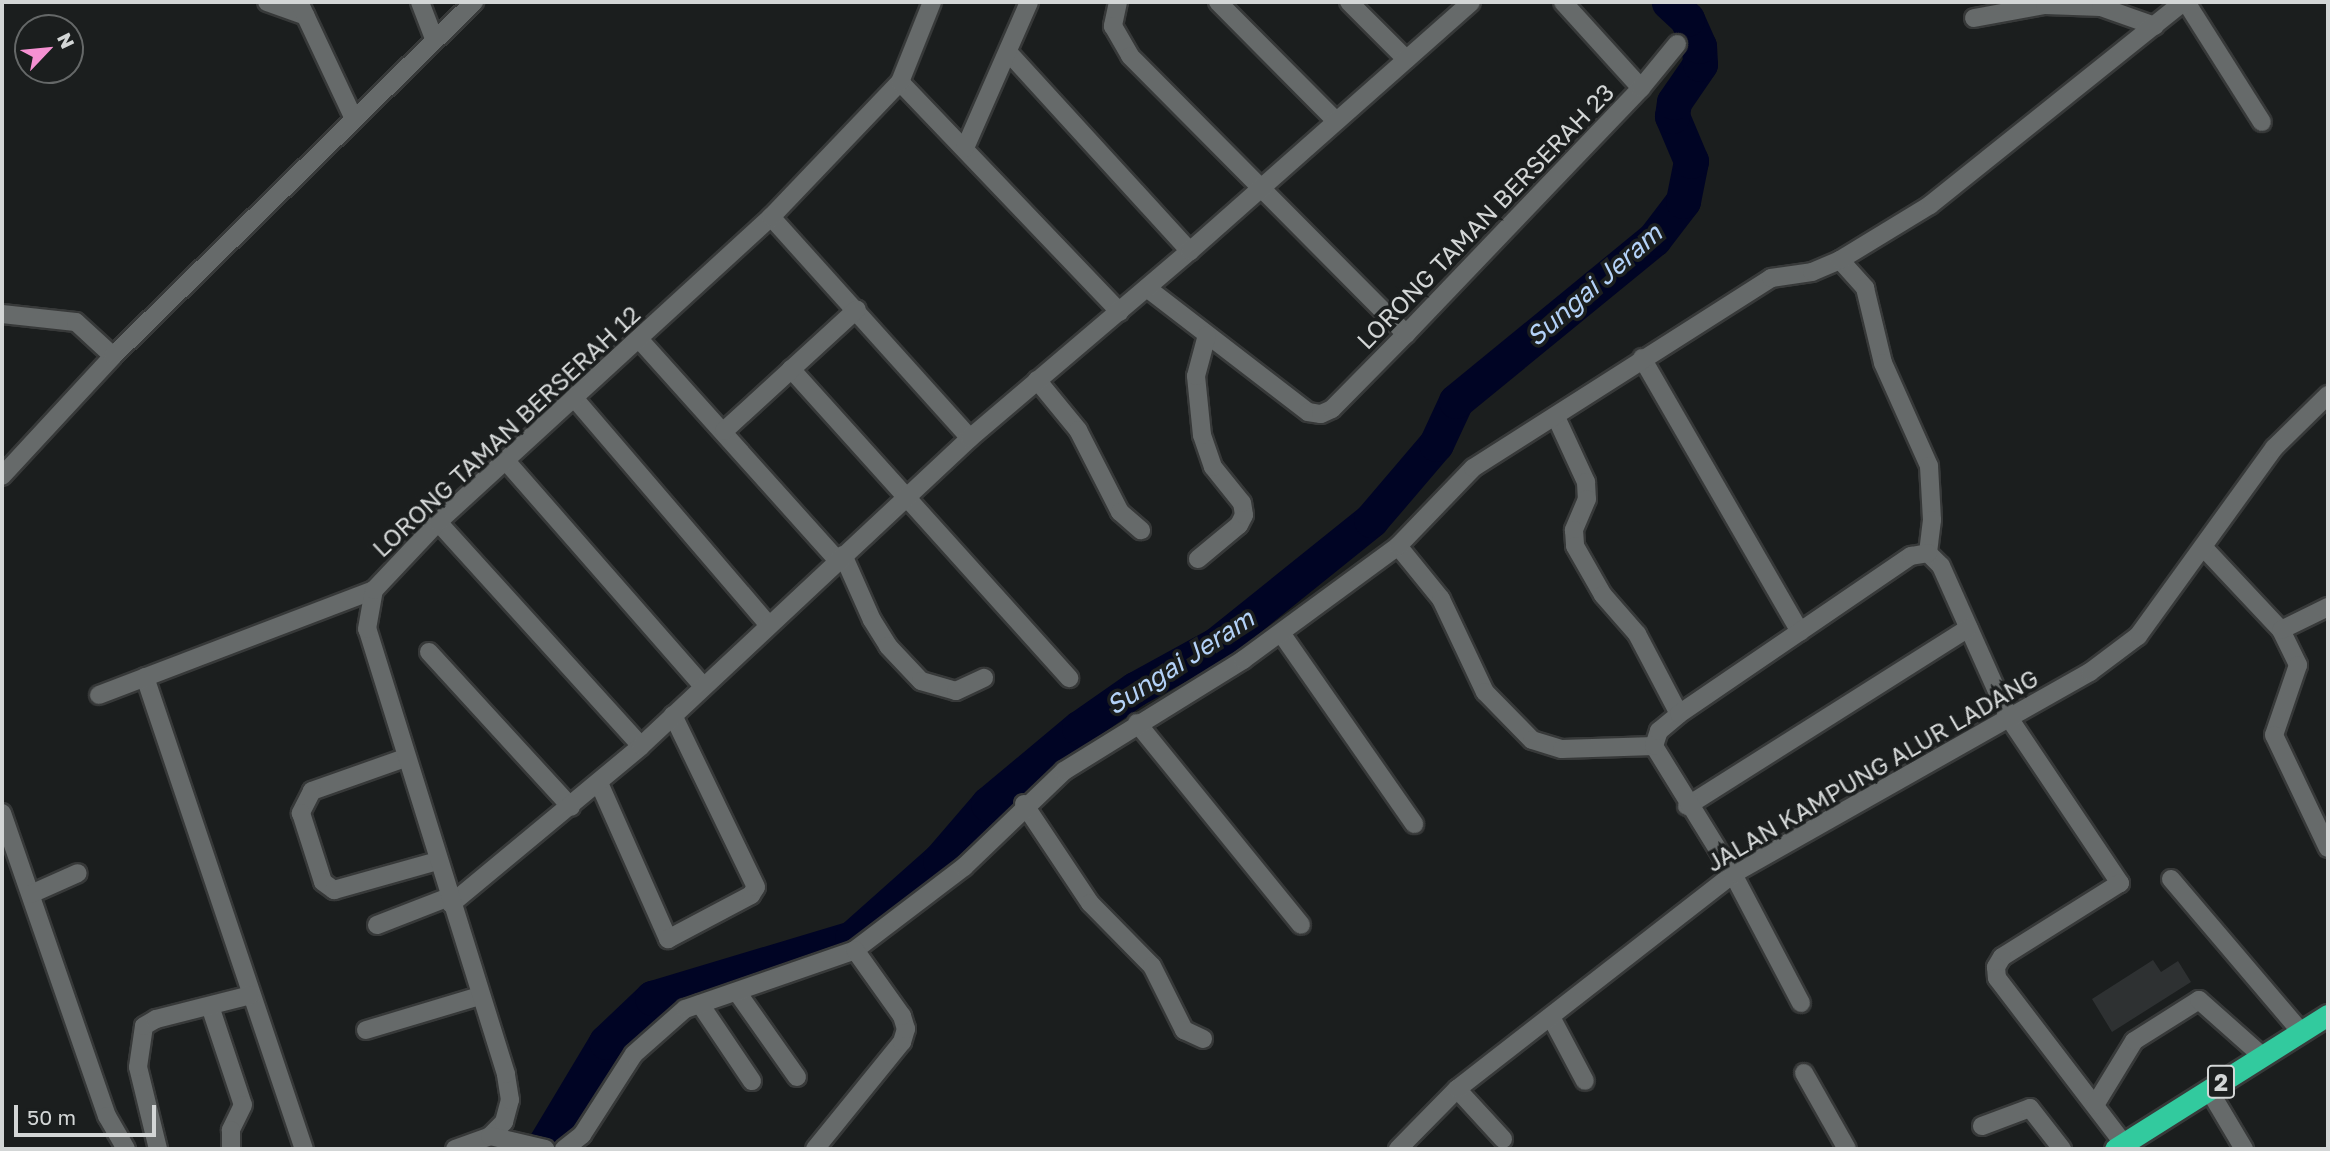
<!DOCTYPE html>
<style>
body{margin:0}
#map{position:relative;width:2330px;height:1151px;overflow:hidden;background:#1b1e1e;font-family:"Golos Text",sans-serif}
div>[style]{position:absolute}
[style*='--x']{left:calc(var(--x)*1px);top:calc(var(--y)*1px);width:calc(var(--w)*1px);rotate:calc(var(--a)*1deg)}
.river>*{height:35px;margin:-17.5px;padding:0 17.5px;transform-origin:17.5px;border-radius:17.5px;background:#000424}
.building>*{inset:0;background:#2e3132}
.roads{filter:drop-shadow(2px 0 #373939) drop-shadow(-2px 0 #373939) drop-shadow(0 2px #373939) drop-shadow(0 -2px #373939)}
.minor>*{height:18px;margin:-9px;padding:0 9px;transform-origin:9px;border-radius:9px;background:#666a6a}
.highway>*{height:21px;margin:-10.5px;padding:0 10.5px;transform-origin:10.5px;border-radius:10.5px;background:#32ca9e}
span{translate:-50% -50%;white-space:nowrap;text-align:center;line-height:1.15;-webkit-text-stroke:7px #1b1e1e;paint-order:stroke}
.shield-label span{padding:2px 5px;background:#1b1e1e;border:2px solid;border-radius:5px;-webkit-text-stroke-width:0}
.shield-label{font-size:23px;color:#d3d6d6;font-weight:700}
.street-label{font-size:24px;color:#d3d6d6}
.water-label{font-size:26px;color:#b4d2f8;font-style:italic}
.frame{position:absolute;inset:0;border:4px solid #d3d6d6;pointer-events:none}
.north{position:absolute;left:14px;top:14px;width:70px;height:70px;box-sizing:border-box;background:#1b1e1e;border:2px solid #656868;border-radius:50%;rotate:64deg;font-size:19px;font-weight:700;line-height:28px;text-align:center;color:#d3d6d6}
.north::after{content:'';display:block;margin:auto;width:24px;height:32px;background:#f591d2;clip-path:polygon(50% 0,100% 100%,50% 72%,0 100%)}
.scale{position:absolute;left:14px;top:1105px;width:142px;height:32px;box-sizing:border-box;border:4px solid #d3d6d6;border-top:0;padding-left:9px;font-size:21px;line-height:24px;white-space:nowrap;color:#d3d6d6;-webkit-text-stroke:5px #1b1e1e;paint-order:stroke}
</style>
<div id="map">
<div class="river">
<div style="--x:542;--y:1149;--w:125;--a:-59.1"></div>
<div style="--x:606;--y:1042;--w:64;--a:-43.7"></div>
<div style="--x:652;--y:998;--w:209;--a:-16.7"></div>
<div style="--x:852;--y:938;--w:118;--a:-41.6"></div>
<div style="--x:940;--y:860;--w:74;--a:-49.4"></div>
<div style="--x:988;--y:804;--w:119;--a:-39.9"></div>
<div style="--x:1079;--y:728;--w:68;--a:-34.9"></div>
<div style="--x:1135;--y:689;--w:94;--a:-28.8"></div>
<div style="--x:1217;--y:644;--w:198;--a:-38.8"></div>
<div style="--x:1371;--y:520;--w:100;--a:-49.5"></div>
<div style="--x:1436;--y:444;--w:47;--a:-65.1"></div>
<div style="--x:1456;--y:401;--w:256;--a:-39.3"></div>
<div style="--x:1654;--y:239;--w:48;--a:-52.7"></div>
<div style="--x:1683;--y:201;--w:41;--a:-78.7"></div>
<div style="--x:1691;--y:161;--w:49;--a:-112.9"></div>
<div style="--x:1672;--y:116;--w:14;--a:-82"></div>
<div style="--x:1674;--y:102;--w:46;--a:-55.6"></div>
<div style="--x:1700;--y:64;--w:18;--a:-93"></div>
<div style="--x:1699;--y:46;--w:30;--a:-114"></div>
<div style="--x:1687;--y:19;--w:25;--a:-137"></div>
</div>
<div class="building">
<div style="clip-path:polygon(2153px 960px,2161px 972px,2178px 961px,2191px 982px,2112px 1032px,2092px 999px)"></div>
</div>
<div class="roads">
<div class="minor">
<div style="--x:267;--y:2;--w:41;--a:19.7"></div>
<div style="--x:299;--y:2;--w:129;--a:64.8"></div>
<div style="--x:420;--y:2;--w:40;--a:69"></div>
<div style="--x:1118;--y:2;--w:25;--a:102"></div>
<div style="--x:1113;--y:26;--w:34;--a:60"></div>
<div style="--x:1130;--y:56;--w:392;--a:45.2"></div>
<div style="--x:1218;--y:2;--w:166;--a:45.2"></div>
<div style="--x:1349;--y:2;--w:81;--a:45"></div>
<div style="--x:1563;--y:2;--w:116;--a:47.8"></div>
<div style="--x:2186;--y:2;--w:142;--a:57.7"></div>
<div style="--x:1974;--y:18;--w:72;--a:-10.4"></div>
<div style="--x:2045;--y:5;--w:56;--a:2"></div>
<div style="--x:2101;--y:7;--w:57;--a:19.4"></div>
<div style="--x:1008;--y:52;--w:270;--a:47.6"></div>
<div style="--x:900;--y:82;--w:318;--a:46.3"></div>
<div style="--x:965;--y:148;--w:159;--a:-66.3"></div>
<div style="--x:771;--y:217;--w:297;--a:48"></div>
<div style="--x:1840;--y:260;--w:38;--a:48"></div>
<div style="--x:1865;--y:288;--w:77;--a:76.5"></div>
<div style="--x:1883;--y:363;--w:113;--a:65.9"></div>
<div style="--x:1929;--y:466;--w:54;--a:86.8"></div>
<div style="--x:1932;--y:520;--w:33;--a:97"></div>
<div style="--x:1147;--y:288;--w:203;--a:37.6"></div>
<div style="--x:1308;--y:412;--w:13;--a:9"></div>
<div style="--x:1321;--y:414;--w:12;--a:-24"></div>
<div style="--x:1332;--y:409;--w:105;--a:-45.4"></div>
<div style="--x:1406;--y:334;--w:340;--a:-46.3"></div>
<div style="--x:1641;--y:88;--w:57;--a:-50.7"></div>
<div style="--x:2;--y:314;--w:74;--a:6.2"></div>
<div style="--x:76;--y:322;--w:50;--a:42.6"></div>
<div style="--x:639;--y:339;--w:297;--a:48.1"></div>
<div style="--x:1642;--y:358;--w:316;--a:60"></div>
<div style="--x:791;--y:369;--w:416;--a:48"></div>
<div style="--x:1037;--y:380;--w:65;--a:50.6"></div>
<div style="--x:1078;--y:430;--w:92;--a:62.9"></div>
<div style="--x:1120;--y:512;--w:28;--a:41"></div>
<div style="--x:575;--y:399;--w:296;--a:49.4"></div>
<div style="--x:1556;--y:417;--w:72;--a:65.2"></div>
<div style="--x:1586;--y:482;--w:17;--a:87"></div>
<div style="--x:1587;--y:499;--w:34;--a:113"></div>
<div style="--x:1574;--y:530;--w:16;--a:86"></div>
<div style="--x:1575;--y:546;--w:56;--a:60.3"></div>
<div style="--x:1603;--y:595;--w:52;--a:48.9"></div>
<div style="--x:1637;--y:634;--w:90;--a:62.3"></div>
<div style="--x:724;--y:431;--w:180;--a:-42.5"></div>
<div style="--x:506;--y:461;--w:299;--a:48.8"></div>
<div style="--x:2;--y:476;--w:163;--a:-47.2"></div>
<div style="--x:113;--y:356;--w:506;--a:-44.44"></div>
<div style="--x:438;--y:522;--w:302;--a:47.8"></div>
<div style="--x:1398;--y:546;--w:68;--a:50.9"></div>
<div style="--x:1441;--y:599;--w:103;--a:64.7"></div>
<div style="--x:1485;--y:692;--w:67;--a:45.6"></div>
<div style="--x:1532;--y:740;--w:31;--a:17"></div>
<div style="--x:1562;--y:749;--w:92;--a:-1.9"></div>
<div style="--x:2204;--y:548;--w:112;--a:46.8"></div>
<div style="--x:2281;--y:630;--w:39;--a:64"></div>
<div style="--x:2298;--y:665;--w:74;--a:108.9"></div>
<div style="--x:2274;--y:735;--w:125;--a:64.5"></div>
<div style="--x:1928;--y:553;--w:18;--a:45"></div>
<div style="--x:1941;--y:566;--w:167;--a:65.9"></div>
<div style="--x:2009;--y:718;--w:199;--a:56.1"></div>
<div style="--x:2120;--y:883;--w:139;--a:147.9"></div>
<div style="--x:2002;--y:957;--w:12;--a:121"></div>
<div style="--x:1996;--y:967;--w:11;--a:85"></div>
<div style="--x:1997;--y:978;--w:209;--a:52.6"></div>
<div style="--x:843;--y:555;--w:71;--a:66"></div>
<div style="--x:872;--y:620;--w:31;--a:58"></div>
<div style="--x:888;--y:646;--w:48;--a:46.7"></div>
<div style="--x:921;--y:681;--w:36;--a:16"></div>
<div style="--x:956;--y:691;--w:31;--a:-25"></div>
<div style="--x:1198;--y:559;--w:53;--a:-39.7"></div>
<div style="--x:1239;--y:525;--w:11;--a:-63"></div>
<div style="--x:1244;--y:515;--w:12;--a:-99"></div>
<div style="--x:1242;--y:503;--w:46;--a:-128.9"></div>
<div style="--x:1213;--y:467;--w:34;--a:-109"></div>
<div style="--x:1202;--y:435;--w:59;--a:-95.8"></div>
<div style="--x:1196;--y:376;--w:42;--a:-75"></div>
<div style="--x:2281;--y:630;--w:52;--a:-26.1"></div>
<div style="--x:1281;--y:633;--w:233;--a:55.1"></div>
<div style="--x:429;--y:652;--w:210;--a:47.5"></div>
<div style="--x:145;--y:677;--w:498;--a:71.4"></div>
<div style="--x:99;--y:695;--w:294;--a:-20.9"></div>
<div style="--x:1137;--y:723;--w:260;--a:50.9"></div>
<div style="--x:405;--y:758;--w:99;--a:160.5"></div>
<div style="--x:312;--y:791;--w:25;--a:117"></div>
<div style="--x:301;--y:813;--w:72;--a:72.3"></div>
<div style="--x:323;--y:882;--w:14;--a:36"></div>
<div style="--x:334;--y:890;--w:107;--a:-15.7"></div>
<div style="--x:599;--y:783;--w:171;--a:66.1"></div>
<div style="--x:668;--y:939;--w:94;--a:-27.9"></div>
<div style="--x:751;--y:895;--w:9;--a:-58"></div>
<div style="--x:756;--y:887;--w:191;--a:-115.8"></div>
<div style="--x:1024;--y:804;--w:119;--a:56.3"></div>
<div style="--x:1090;--y:903;--w:88;--a:45.5"></div>
<div style="--x:1152;--y:966;--w:72;--a:63.4"></div>
<div style="--x:1184;--y:1030;--w:21;--a:25"></div>
<div style="--x:1687;--y:806;--w:333;--a:-32.3"></div>
<div style="--x:2;--y:813;--w:321;--a:70.9"></div>
<div style="--x:107;--y:1116;--w:38;--a:60"></div>
<div style="--x:2171;--y:879;--w:201;--a:49.6"></div>
<div style="--x:31;--y:894;--w:51;--a:-24.1"></div>
<div style="--x:451;--y:904;--w:247;--a:-39.7"></div>
<div style="--x:641;--y:746;--w:451;--a:-43.1"></div>
<div style="--x:970;--y:438;--w:289;--a:-40.4"></div>
<div style="--x:1190;--y:251;--w:375;--a:-41.5"></div>
<div style="--x:377;--y:925;--w:77;--a:-21.3"></div>
<div style="--x:737;--y:992;--w:104;--a:54.8"></div>
<div style="--x:1801;--y:1003;--w:146;--a:-117.8"></div>
<div style="--x:1733;--y:874;--w:150;--a:-121.7"></div>
<div style="--x:1654;--y:746;--w:16;--a:-72"></div>
<div style="--x:1659;--y:731;--w:26;--a:-40"></div>
<div style="--x:1679;--y:714;--w:281;--a:-34.3"></div>
<div style="--x:1911;--y:556;--w:17;--a:-10"></div>
<div style="--x:700;--y:1004;--w:93;--a:56"></div>
<div style="--x:210;--y:1006;--w:104;--a:71.6"></div>
<div style="--x:243;--y:1105;--w:28;--a:116"></div>
<div style="--x:231;--y:1130;--w:19;--a:90"></div>
<div style="--x:1552;--y:1019;--w:70;--a:62"></div>
<div style="--x:366;--y:1030;--w:118;--a:-16.7"></div>
<div style="--x:1804;--y:1073;--w:87;--a:60.5"></div>
<div style="--x:1457;--y:1089;--w:68;--a:47.4"></div>
<div style="--x:2209;--y:1090;--w:69;--a:59.3"></div>
<div style="--x:2095;--y:1105;--w:75;--a:-58.6"></div>
<div style="--x:2134;--y:1041;--w:77;--a:-32.2"></div>
<div style="--x:2199;--y:1000;--w:84;--a:41.6"></div>
<div style="--x:1982;--y:1126;--w:51;--a:-20.6"></div>
<div style="--x:2030;--y:1108;--w:52;--a:52"></div>
<div style="--x:490;--y:1136;--w:20;--a:-45"></div>
<div style="--x:504;--y:1122;--w:23;--a:-75"></div>
<div style="--x:510;--y:1100;--w:26;--a:-99"></div>
<div style="--x:506;--y:1074;--w:466;--a:-107.3"></div>
<div style="--x:367;--y:629;--w:40;--a:-80"></div>
<div style="--x:374;--y:590;--w:93;--a:-46.7"></div>
<div style="--x:438;--y:522;--w:452;--a:-42.5"></div>
<div style="--x:771;--y:217;--w:187;--a:-46.3"></div>
<div style="--x:900;--y:82;--w:86;--a:-68.2"></div>
<div style="--x:158;--y:1149;--w:84;--a:-103.7"></div>
<div style="--x:138;--y:1067;--w:41;--a:-81.7"></div>
<div style="--x:144;--y:1026;--w:14;--a:-30"></div>
<div style="--x:156;--y:1019;--w:98;--a:-14.2"></div>
<div style="--x:455;--y:1149;--w:37;--a:-20"></div>
<div style="--x:490;--y:1136;--w:57;--a:13.3"></div>
<div style="--x:564;--y:1149;--w:23;--a:-38"></div>
<div style="--x:582;--y:1135;--w:96;--a:-57.3"></div>
<div style="--x:634;--y:1054;--w:68;--a:-41.4"></div>
<div style="--x:685;--y:1009;--w:180;--a:-19.1"></div>
<div style="--x:855;--y:950;--w:137;--a:-37.3"></div>
<div style="--x:964;--y:867;--w:139;--a:-43.8"></div>
<div style="--x:1064;--y:771;--w:211;--a:-31.8"></div>
<div style="--x:1243;--y:660;--w:192;--a:-36.3"></div>
<div style="--x:1398;--y:546;--w:108;--a:-46.1"></div>
<div style="--x:1473;--y:468;--w:353;--a:-32.5"></div>
<div style="--x:1771;--y:278;--w:41;--a:-8.3"></div>
<div style="--x:1812;--y:272;--w:30;--a:-23"></div>
<div style="--x:1840;--y:260;--w:105;--a:-31.4"></div>
<div style="--x:1930;--y:205;--w:324;--a:-38.7"></div>
<div style="--x:815;--y:1149;--w:138;--a:-50.9"></div>
<div style="--x:902;--y:1042;--w:14;--a:-73"></div>
<div style="--x:906;--y:1029;--w:14;--a:-107"></div>
<div style="--x:902;--y:1016;--w:81;--a:-125.5"></div>
<div style="--x:1398;--y:1149;--w:84;--a:-45.5"></div>
<div style="--x:1457;--y:1089;--w:350;--a:-37.9"></div>
<div style="--x:1733;--y:874;--w:410;--a:-29.5"></div>
<div style="--x:2090;--y:672;--w:60;--a:-36.9"></div>
<div style="--x:2138;--y:636;--w:232;--a:-54.1"></div>
<div style="--x:2274;--y:448;--w:76;--a:-44.5"></div>
</div>
<div class="highway">
<div style="--x:2115;--y:1149;--w:252;--a:-32.2"></div>
</div>
</div>
<div class="shield-label">
<span style="left:2221px;top:1082px">2</span>
</div>
<div class="street-label">
<span style="left:1485px;top:216px;rotate:-46deg">LORONG TAMAN BERSERAH 23</span>
<span style="left:506px;top:431px;rotate:-43deg">LORONG TAMAN BERSERAH 12</span>
<span style="left:1872px;top:770px;rotate:-30deg">JALAN KAMPUNG ALUR LADANG</span>
</div>
<div class="water-label">
<span style="left:1594px;top:285px;rotate:-41deg">Sungai Jeram</span>
<span style="left:1180px;top:662px;rotate:-33deg">Sungai Jeram</span>
</div>
<div class="frame"></div>
<div class="north">N</div>
<div class="scale">50 m</div>
</div>
